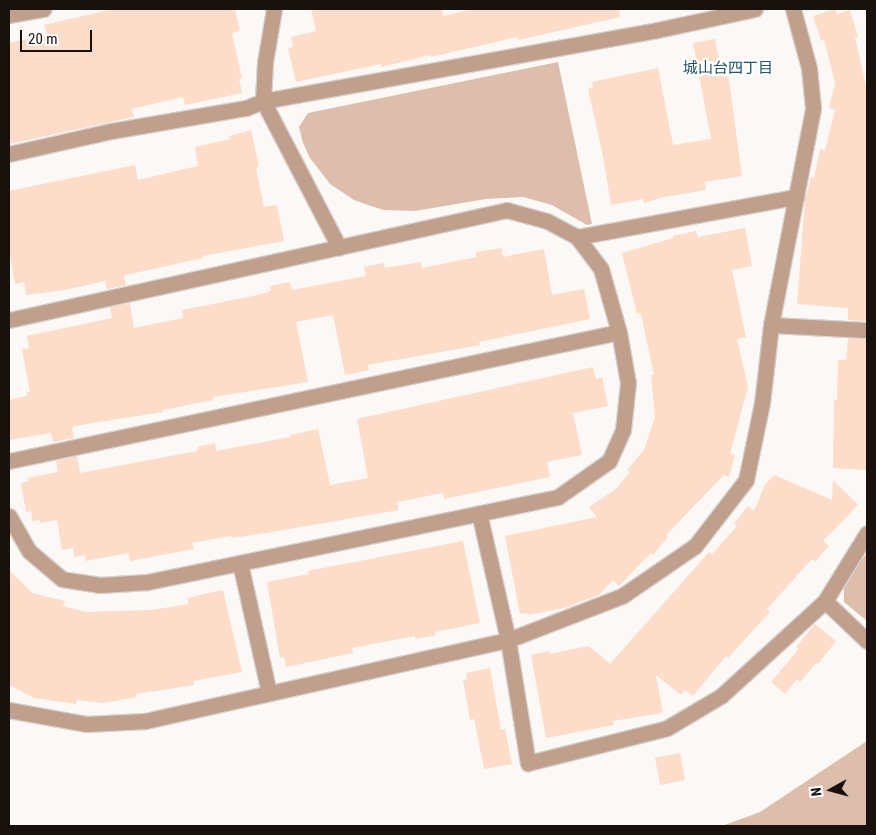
<!DOCTYPE html>
<meta charset="utf-8">
<style>
body{margin:0}
#map{position:relative;width:876px;height:835px;overflow:hidden;background:#fcf8f5;font-family:"Roboto Condensed","Noto Sans JP",sans-serif}
div>[style]{position:absolute}
[style*='--x']{left:calc(var(--x)*1px);top:calc(var(--y)*1px);width:calc(var(--w)*1px);rotate:calc(var(--a)*1deg)}
.green>*{inset:0;background:#ddbead}
.building>*{inset:0;background:#fddcc9}
.roads{filter:drop-shadow(1px 0 #d8d3d0) drop-shadow(-1px 0 #d8d3d0) drop-shadow(0 1px #d8d3d0) drop-shadow(0 -1px #d8d3d0)}
.minor>*{height:15px;margin:-7.5px;padding:0 7.5px;transform-origin:7.5px;border-radius:7.5px;background:#c09f8c}
span{translate:-50% -50%;white-space:nowrap;text-align:center;line-height:1.15;-webkit-text-stroke:4.5px #fff;paint-order:stroke}
.neighbourhood-label{font-size:15px;color:#215364}
.frame{position:absolute;inset:0;border:10px solid #18110d;pointer-events:none}
.north{position:absolute;left:806px;top:765px;width:50px;height:50px;-webkit-text-stroke:4px #fff;paint-order:stroke;rotate:263deg;font-size:14px;font-weight:700;line-height:20px;text-align:center;color:#18110d}
.north::after{content:'';display:block;margin:auto;width:18px;height:22px;background:#18110d;clip-path:polygon(50% 0,100% 100%,50% 72%,0 100%)}
.scale{position:absolute;left:20px;top:30px;width:72px;height:22px;box-sizing:border-box;border:2px solid #18110d;border-top:0;padding-left:6px;font-size:15px;line-height:18px;white-space:nowrap;color:#18110d;-webkit-text-stroke:4px #fff;paint-order:stroke}
</style>
<div id="map">
<div class="green">
<div style="clip-path:polygon(558px 62px,592px 224px,587px 225px,552px 205px,523px 197px,486px 199px,415px 211px,384px 210px,368px 205px,354px 200px,330px 184px,310px 158px,303px 143px,299px 127px,308px 113px)"></div>
<div style="clip-path:polygon(867px 553px,867px 621px,844px 602px,844px 582px)"></div>
<div style="clip-path:polygon(867px 741px,867px 826px,722px 826px,760px 812px)"></div>
</div>
<div class="building">
<div style="clip-path:polygon(113px 9px,235px 9px,240px 31px,232px 33px,242px 78px,239px 79px,242px 93px,185px 105px,183px 97px,132px 109px,134px 117px,9px 144px,9px 43px,47px 35px,44px 25px)"></div>
<div style="clip-path:polygon(311px 9px,442px 9px,443px 16px,473px 9px,619px 9px,620px 17px,518px 40px,517px 37px,431px 57px,430px 55px,382px 67px,381px 64px,296px 82px,288px 48px,293px 47px,291px 37px,316px 31px)"></div>
<div style="clip-path:polygon(835px 9px,837px 14px,850px 10px,858px 37px,855px 37px,867px 90px,867px 321px,848px 320px,848px 308px,797px 304px,805px 200px,811px 177px,814px 178px,820px 149px,825px 150px,835px 110px,829px 108px,835px 83px,824px 40px,821px 41px,813px 16px)"></div>
<div style="clip-path:polygon(715px 39px,722px 74px,728px 73px,742px 176px,705px 182px,706px 190px,664px 197px,644px 203px,643px 199px,611px 205px,603px 156px,588px 89px,593px 87px,592px 82px,658px 68px,673px 145px,711px 139px,693px 43px)"></div>
<div style="clip-path:polygon(251px 130px,259px 167px,256px 168px,264px 207px,277px 205px,284px 241px,203px 256px,203px 258px,126px 275px,124px 276px,126px 285px,107px 289px,105px 281px,65px 290px,26px 295px,24px 282px,15px 284px,9px 250px,9px 191px,135px 165px,138px 180px,198px 166px,195px 147px,230px 139px,229px 136px)"></div>
<div style="clip-path:polygon(745px 228px,752px 266px,732px 270px,746px 337px,737px 339px,748px 387px,730px 454px,735px 455px,729px 477px,724px 475px,666px 535px,668px 537px,653px 555px,651px 553px,619px 586px,613px 580px,599px 595px,564px 608px,528px 615px,527px 613px,520px 614px,505px 536px,597px 517px,589px 507px,616px 489px,630px 472px,627px 470px,644px 450px,655px 417px,651px 375px,654px 375px,642px 319px,640px 313px,637px 314px,622px 253px,673px 238px,673px 236px,696px 231px,698px 237px)"></div>
<div style="clip-path:polygon(502px 248px,503px 257px,544px 249px,552px 295px,584px 289px,590px 319px,479px 342px,480px 345px,368px 365px,369px 370px,345px 375px,333px 315px,296px 322px,308px 382px,213px 397px,213px 400px,163px 410px,163px 412px,74px 426px,72px 428px,74px 438px,53px 442px,51px 433px,9px 440px,9px 400px,27px 396px,27px 392px,30px 392px,22px 349px,29px 348px,27px 336px,112px 318px,110px 307px,130px 303px,134px 328px,183px 318px,182px 310px,258px 295px,271px 291px,270px 286px,290px 282px,292px 290px,366px 276px,364px 267px,384px 263px,385px 268px,421px 262px,422px 268px,476px 257px,476px 252px)"></div>
<div style="clip-path:polygon(848px 338px,867px 339px,867px 470px,833px 468px,834px 400px,837px 400px,838px 360px,846px 360px)"></div>
<div style="clip-path:polygon(593px 367px,596px 379px,602px 377px,608px 406px,573px 413px,582px 455px,547px 462px,550px 477px,444px 499px,443px 493px,397px 502px,399px 510px,266px 533px,232px 538px,231px 536px,192px 543px,194px 549px,130px 561px,128px 553px,86px 561px,85px 555px,74px 557px,73px 548px,62px 550px,57px 520px,40px 523px,40px 520px,32px 521px,31px 511px,26px 512px,21px 483px,28px 481px,28px 478px,58px 472px,56px 461px,77px 456px,80px 473px,198px 451px,197px 447px,215px 443px,216px 451px,291px 437px,290px 435px,318px 429px,330px 485px,368px 478px,357px 419px)"></div>
<div style="clip-path:polygon(774px 475px,832px 500px,833px 480px,858px 505px,823px 541px,829px 546px,815px 562px,812px 559px,767px 609px,770px 612px,728px 658px,726px 656px,693px 696px,685px 690px,681px 695px,656px 675px,663px 713px,613px 721px,614px 725px,546px 738px,531px 655px,550px 651px,550px 654px,589px 646px,610px 664px,709px 552px,712px 554px,737px 526px,734px 523px,748px 506px,754px 511px,765px 485px)"></div>
<div style="clip-path:polygon(463px 541px,480px 623px,435px 632px,436px 635px,415px 639px,415px 636px,352px 648px,353px 653px,286px 667px,284px 657px,280px 658px,267px 582px,309px 574px,308px 571px)"></div>
<div style="clip-path:polygon(9px 570px,32px 593px,65px 601px,63px 606px,85px 612px,151px 610px,189px 604px,187px 598px,223px 590px,242px 672px,193px 681px,194px 685px,136px 694px,137px 697px,104px 703px,77px 700px,76px 704px,34px 698px,9px 685px)"></div>
<div style="clip-path:polygon(815px 624px,836px 641px,818px 664px,816px 663px,800px 682px,797px 679px,785px 694px,771px 682px,799px 649px,796px 647px)"></div>
<div style="clip-path:polygon(490px 668px,501px 730px,505px 729px,512px 764px,484px 769px,474px 719px,470px 720px,463px 680px,467px 679px,466px 673px)"></div>
<div style="clip-path:polygon(680px 753px,685px 780px,660px 785px,655px 758px)"></div>
</div>
<div class="roads">
<div class="minor">
<div style="--x:274;--y:9;--w:54;--a:99.6"></div>
<div style="--x:265;--y:62;--w:39;--a:93"></div>
<div style="--x:263;--y:101;--w:165;--a:62.5"></div>
<div style="--x:9;--y:15;--w:35;--a:-10"></div>
<div style="--x:9;--y:154;--w:105;--a:-12.7"></div>
<div style="--x:111;--y:131;--w:137;--a:-9.7"></div>
<div style="--x:246;--y:108;--w:18;--a:-22"></div>
<div style="--x:263;--y:101;--w:400;--a:-10.2"></div>
<div style="--x:657;--y:30;--w:100;--a:-12.1"></div>
<div style="--x:577;--y:237;--w:223;--a:-10.4"></div>
<div style="--x:9;--y:320;--w:510;--a:-12.46"></div>
<div style="--x:507;--y:210;--w:41;--a:15.4"></div>
<div style="--x:547;--y:221;--w:34;--a:28"></div>
<div style="--x:577;--y:237;--w:40;--a:53"></div>
<div style="--x:601;--y:269;--w:66;--a:74.1"></div>
<div style="--x:619;--y:332;--w:52;--a:80"></div>
<div style="--x:628;--y:383;--w:47;--a:96.1"></div>
<div style="--x:623;--y:430;--w:34;--a:114"></div>
<div style="--x:609;--y:461;--w:62;--a:144.8"></div>
<div style="--x:558;--y:497;--w:420;--a:168.3"></div>
<div style="--x:147;--y:582;--w:47;--a:176.3"></div>
<div style="--x:100;--y:585;--w:38;--a:-171"></div>
<div style="--x:62;--y:579;--w:43;--a:-139.7"></div>
<div style="--x:29;--y:551;--w:40;--a:-119.7"></div>
<div style="--x:771;--y:325;--w:96;--a:3"></div>
<div style="--x:9;--y:461;--w:623;--a:-11.94"></div>
<div style="--x:479;--y:513;--w:130;--a:77.1"></div>
<div style="--x:508;--y:640;--w:125;--a:80.8"></div>
<div style="--x:528;--y:763;--w:143;--a:-14.1"></div>
<div style="--x:667;--y:728;--w:63;--a:-30.7"></div>
<div style="--x:721;--y:696;--w:141;--a:-42.4"></div>
<div style="--x:825;--y:601;--w:58;--a:43.6"></div>
<div style="--x:240;--y:563;--w:133;--a:77.4"></div>
<div style="--x:825;--y:601;--w:80;--a:-58.3"></div>
<div style="--x:9;--y:710;--w:78;--a:10.3"></div>
<div style="--x:86;--y:724;--w:59;--a:-2.9"></div>
<div style="--x:145;--y:721;--w:372;--a:-12.6"></div>
<div style="--x:508;--y:640;--w:122;--a:-21.1"></div>
<div style="--x:622;--y:596;--w:88;--a:-34.4"></div>
<div style="--x:695;--y:546;--w:83;--a:-52.3"></div>
<div style="--x:746;--y:480;--w:79;--a:-78.3"></div>
<div style="--x:762;--y:403;--w:79;--a:-83.4"></div>
<div style="--x:771;--y:325;--w:221;--a:-79"></div>
<div style="--x:813;--y:108;--w:40;--a:-95.7"></div>
<div style="--x:809;--y:68;--w:61;--a:-105.2"></div>
</div>
</div>
<div class="neighbourhood-label">
<span style="left:728px;top:69px">城山台四丁目</span>
</div>
<div class="frame"></div>
<div class="north">N</div>
<div class="scale">20 m</div>
</div>
